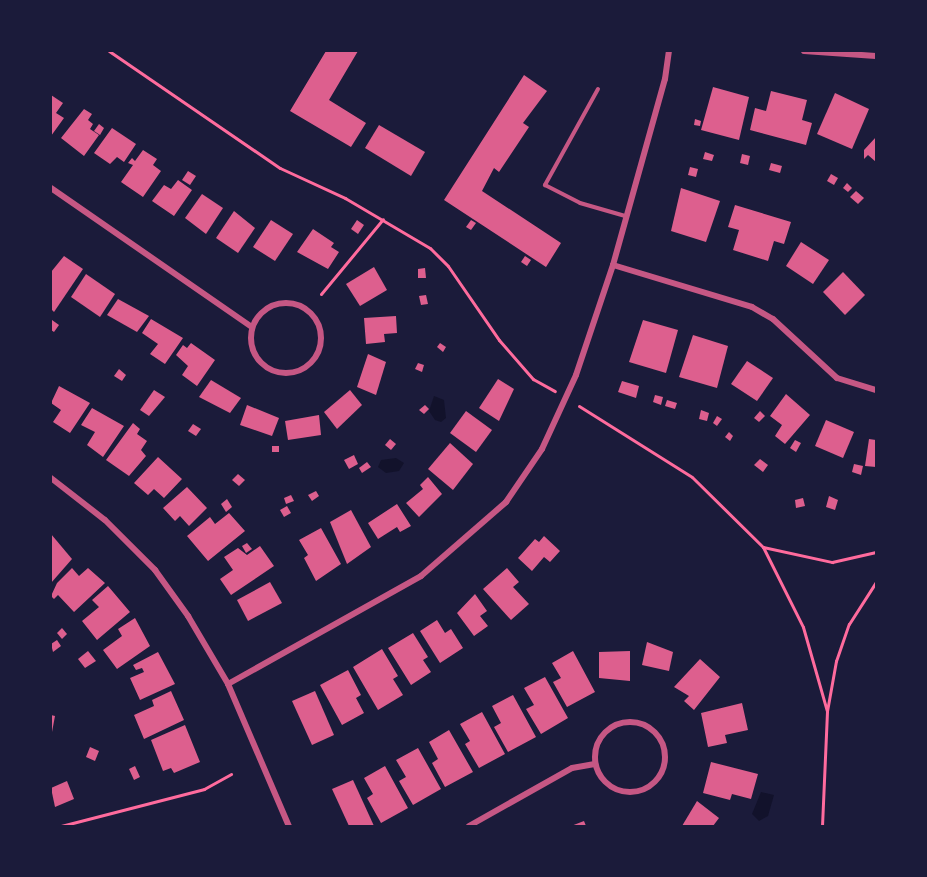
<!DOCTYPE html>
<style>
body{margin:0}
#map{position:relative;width:927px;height:877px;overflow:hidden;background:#1b1b3a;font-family:"Zilla Slab",serif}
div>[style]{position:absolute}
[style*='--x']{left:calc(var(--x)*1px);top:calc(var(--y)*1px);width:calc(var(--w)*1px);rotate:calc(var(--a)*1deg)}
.water>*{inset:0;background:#12122b}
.building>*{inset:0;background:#dd5f8e}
.path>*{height:3px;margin:-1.5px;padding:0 1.5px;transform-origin:1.5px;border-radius:1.5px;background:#ff6b9d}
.service>*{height:4px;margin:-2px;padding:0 2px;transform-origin:2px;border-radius:2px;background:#c65784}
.minor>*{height:6px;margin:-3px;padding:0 3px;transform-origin:3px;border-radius:3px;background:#c65784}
.minor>.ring{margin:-3px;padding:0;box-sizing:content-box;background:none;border:6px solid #c65784;border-radius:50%}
span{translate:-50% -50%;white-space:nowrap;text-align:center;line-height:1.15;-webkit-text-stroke:5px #1b1b3a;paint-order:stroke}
.frame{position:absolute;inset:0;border:52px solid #1b1b3a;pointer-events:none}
</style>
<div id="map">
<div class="water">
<div style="clip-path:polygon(434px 396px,444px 400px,446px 418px,441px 422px,435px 420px,429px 411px)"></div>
<div style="clip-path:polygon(396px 458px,404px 463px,399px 471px,386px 473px,378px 467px,381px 460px)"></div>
<div style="clip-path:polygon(761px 792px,774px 795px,768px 816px,759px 821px,752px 814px)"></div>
</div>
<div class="building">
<div style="clip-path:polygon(326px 51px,358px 51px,329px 100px,366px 123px,351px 147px,290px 111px)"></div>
<div style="clip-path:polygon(524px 75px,547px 91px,523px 123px,529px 127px,499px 172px,494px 168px,482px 191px,561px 243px,546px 267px,444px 200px)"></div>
<div style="clip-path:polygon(713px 87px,749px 97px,739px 140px,701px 130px)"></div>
<div style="clip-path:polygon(771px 91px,807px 100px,802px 120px,812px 123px,806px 145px,750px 130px,755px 108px,766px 111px)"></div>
<div style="clip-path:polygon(835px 93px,869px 109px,852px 149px,817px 134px)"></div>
<div style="clip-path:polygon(51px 95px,63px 103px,56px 113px,64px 118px,51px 136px)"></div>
<div style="clip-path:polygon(84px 109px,92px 114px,88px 120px,93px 124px,90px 129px,99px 135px,84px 156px,61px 138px)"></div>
<div style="clip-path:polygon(695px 119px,701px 121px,700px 126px,694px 125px)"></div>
<div style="clip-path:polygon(99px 124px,104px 128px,100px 135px,94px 131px)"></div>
<div style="clip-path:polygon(379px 125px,425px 152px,411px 176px,365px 148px)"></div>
<div style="clip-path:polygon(112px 128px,136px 144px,124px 162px,117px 157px,110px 164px,94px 153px)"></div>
<div style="clip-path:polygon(876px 137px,876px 162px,868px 155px,864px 159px,864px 150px)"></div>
<div style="clip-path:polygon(143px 150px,157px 159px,153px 165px,161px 171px,143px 197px,121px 182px,133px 165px,128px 163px,132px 158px,135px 161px)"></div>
<div style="clip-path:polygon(705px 152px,714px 155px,712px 161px,703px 159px)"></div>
<div style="clip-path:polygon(742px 154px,750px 156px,748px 165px,740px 163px)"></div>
<div style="clip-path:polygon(771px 163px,782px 166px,780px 173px,769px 170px)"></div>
<div style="clip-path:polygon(690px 167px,698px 169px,696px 177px,688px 175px)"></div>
<div style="clip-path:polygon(188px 171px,196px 176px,190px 185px,182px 180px)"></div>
<div style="clip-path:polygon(831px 174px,838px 178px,834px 185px,827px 181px)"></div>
<div style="clip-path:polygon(178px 180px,192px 190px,174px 216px,152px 201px,164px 185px,171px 189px)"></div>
<div style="clip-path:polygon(847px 183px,852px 188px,848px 192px,843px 188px)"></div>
<div style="clip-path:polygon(681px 188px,720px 201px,706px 242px,671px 231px)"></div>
<div style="clip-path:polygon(856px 191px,864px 198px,858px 204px,850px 197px)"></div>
<div style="clip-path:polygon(202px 194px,223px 208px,206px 234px,185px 218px)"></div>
<div style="clip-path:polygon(735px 205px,791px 222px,784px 244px,774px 241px,768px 261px,733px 250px,739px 230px,728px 227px)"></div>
<div style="clip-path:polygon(234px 211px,255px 228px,238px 253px,216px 238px)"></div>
<div style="clip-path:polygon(271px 220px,293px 234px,275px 261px,253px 247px)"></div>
<div style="clip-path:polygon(357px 220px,364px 225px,358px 234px,351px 229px)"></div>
<div style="clip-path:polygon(471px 220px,476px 223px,471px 230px,466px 227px)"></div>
<div style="clip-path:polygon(313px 229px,334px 243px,331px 247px,339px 252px,328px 269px,297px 252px)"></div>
<div style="clip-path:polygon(801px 242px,829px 260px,813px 284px,786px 266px)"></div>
<div style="clip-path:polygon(64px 256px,83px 269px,54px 312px,51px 309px,51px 272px)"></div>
<div style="clip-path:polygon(525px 256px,531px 260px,527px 266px,521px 262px)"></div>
<div style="clip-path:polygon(374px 267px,387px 290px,360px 306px,346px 284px)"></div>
<div style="clip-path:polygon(425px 268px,426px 278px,418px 278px,418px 269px)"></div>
<div style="clip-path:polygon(843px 272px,865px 295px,845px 315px,823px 292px)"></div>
<div style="clip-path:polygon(86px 274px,115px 294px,100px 317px,71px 297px)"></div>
<div style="clip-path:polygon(426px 295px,428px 304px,421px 305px,419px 296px)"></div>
<div style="clip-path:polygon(118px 299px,149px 316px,137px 332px,107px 315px)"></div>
<div style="clip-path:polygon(396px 316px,397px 333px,384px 334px,385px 342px,366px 344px,364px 318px)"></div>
<div style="clip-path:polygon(151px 319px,183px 338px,165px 364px,150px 354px,158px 344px,142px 333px)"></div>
<div style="clip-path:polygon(52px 320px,59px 325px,54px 332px,51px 330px)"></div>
<div style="clip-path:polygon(643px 320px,678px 330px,666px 373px,629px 362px)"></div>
<div style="clip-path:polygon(693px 335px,728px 346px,717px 388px,679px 377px)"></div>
<div style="clip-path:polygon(191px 343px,215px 360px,197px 386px,182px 375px,188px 366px,176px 355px,183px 345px,187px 348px)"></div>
<div style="clip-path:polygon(440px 343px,446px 347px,443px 352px,437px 347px)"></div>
<div style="clip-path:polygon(368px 354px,386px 362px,376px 395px,357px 387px)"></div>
<div style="clip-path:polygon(747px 361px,773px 378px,757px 401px,731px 384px)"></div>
<div style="clip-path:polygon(418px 363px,424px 365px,422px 372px,415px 369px)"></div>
<div style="clip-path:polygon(119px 369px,126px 375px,122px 381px,114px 376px)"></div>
<div style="clip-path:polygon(498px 379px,514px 389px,499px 421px,479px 408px)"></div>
<div style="clip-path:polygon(211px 380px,241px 398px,230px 413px,199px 397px)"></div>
<div style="clip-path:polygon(622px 381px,639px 386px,636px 398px,618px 392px)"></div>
<div style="clip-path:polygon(59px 386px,90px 403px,70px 433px,53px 422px,61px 410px,51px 403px)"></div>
<div style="clip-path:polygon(154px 390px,165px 397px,149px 416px,140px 410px)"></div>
<div style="clip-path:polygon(350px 390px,362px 405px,337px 429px,324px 412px)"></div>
<div style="clip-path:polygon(786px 394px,810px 415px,785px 444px,775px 436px,782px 425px,770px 416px)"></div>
<div style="clip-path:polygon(655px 395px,663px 397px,661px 405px,653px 402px)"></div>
<div style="clip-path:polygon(667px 400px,677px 403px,675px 409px,665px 406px)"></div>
<div style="clip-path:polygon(247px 405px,279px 418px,272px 436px,240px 425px)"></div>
<div style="clip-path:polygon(425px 405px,429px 409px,424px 414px,419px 410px)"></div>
<div style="clip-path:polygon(92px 408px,124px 426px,103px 457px,87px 445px,95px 432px,81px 425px)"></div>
<div style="clip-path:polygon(701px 410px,709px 413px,707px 421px,699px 419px)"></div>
<div style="clip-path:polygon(466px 411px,492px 430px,476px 452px,450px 433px)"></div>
<div style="clip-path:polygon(760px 411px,765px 416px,759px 422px,754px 418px)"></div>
<div style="clip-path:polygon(319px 415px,321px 435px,288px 440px,285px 421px)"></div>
<div style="clip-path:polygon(717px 416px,722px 419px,717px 426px,713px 423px)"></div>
<div style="clip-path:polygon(826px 420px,854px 432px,843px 458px,815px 446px)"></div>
<div style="clip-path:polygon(133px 423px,140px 429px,137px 434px,147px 441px,141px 450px,146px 456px,129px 476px,106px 460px)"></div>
<div style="clip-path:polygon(193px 424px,201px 429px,196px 436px,188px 431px)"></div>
<div style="clip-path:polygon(729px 432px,733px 436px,730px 441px,725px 437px)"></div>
<div style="clip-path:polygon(390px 439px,396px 444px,391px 450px,385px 445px)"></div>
<div style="clip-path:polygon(869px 439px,876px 440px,876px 467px,865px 466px)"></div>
<div style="clip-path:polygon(795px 440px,801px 443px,796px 452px,790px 448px)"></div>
<div style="clip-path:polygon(450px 443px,473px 464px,453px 490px,428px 469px)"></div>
<div style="clip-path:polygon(272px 446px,279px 446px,279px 452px,272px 452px)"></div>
<div style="clip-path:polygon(354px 455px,358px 464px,349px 469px,344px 460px)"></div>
<div style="clip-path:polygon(158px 457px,182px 479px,164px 498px,154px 489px,148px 495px,134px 483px)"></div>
<div style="clip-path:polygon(760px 459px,768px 465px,763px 472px,754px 465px)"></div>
<div style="clip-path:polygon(367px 462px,371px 467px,362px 473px,359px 468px)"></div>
<div style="clip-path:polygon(854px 464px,863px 466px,861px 475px,852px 472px)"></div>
<div style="clip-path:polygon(238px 474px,245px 480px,239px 486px,232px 480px)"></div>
<div style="clip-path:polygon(428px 477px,442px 494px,419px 517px,406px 503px,423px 489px,420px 485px)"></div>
<div style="clip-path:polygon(187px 487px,207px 508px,189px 526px,180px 516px,175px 521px,163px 508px)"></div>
<div style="clip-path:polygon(316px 491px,319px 496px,312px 501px,308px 495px)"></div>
<div style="clip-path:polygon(291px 495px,294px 501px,286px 504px,284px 498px)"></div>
<div style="clip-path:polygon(829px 496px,838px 500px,835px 510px,826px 507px)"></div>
<div style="clip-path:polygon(803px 498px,805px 506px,796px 508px,795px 500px)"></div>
<div style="clip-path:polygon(227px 499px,232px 507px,226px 512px,221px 504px)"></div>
<div style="clip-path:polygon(397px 504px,411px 526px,400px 532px,397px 527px,378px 539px,368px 523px)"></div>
<div style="clip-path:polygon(287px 506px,291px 513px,284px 517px,280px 510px)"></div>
<div style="clip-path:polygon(351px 510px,371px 547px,347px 564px,330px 522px)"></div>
<div style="clip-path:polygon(229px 513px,245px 531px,208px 561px,187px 536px,210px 517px,215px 524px)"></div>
<div style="clip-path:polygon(321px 528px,341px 564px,316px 581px,304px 558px,308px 555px,299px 540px)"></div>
<div style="clip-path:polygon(51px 534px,72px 559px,51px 583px)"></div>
<div style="clip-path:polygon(544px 536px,560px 551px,550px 562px,544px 557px,532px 571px,518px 558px,535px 539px,539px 542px)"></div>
<div style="clip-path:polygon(247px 543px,252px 549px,246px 553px,242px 546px)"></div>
<div style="clip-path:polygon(260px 546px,274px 566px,231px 595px,220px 579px,233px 570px,224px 557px,238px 548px,247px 555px)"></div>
<div style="clip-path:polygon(72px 568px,79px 576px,88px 568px,105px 583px,74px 612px,58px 595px,54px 599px,51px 596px,57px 583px)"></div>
<div style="clip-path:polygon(507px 568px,519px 582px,513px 587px,529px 604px,511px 620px,483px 589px)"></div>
<div style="clip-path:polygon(270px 582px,282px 603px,248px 621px,237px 600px)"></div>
<div style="clip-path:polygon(108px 586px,130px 612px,97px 640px,82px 621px,99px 607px,92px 600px)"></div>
<div style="clip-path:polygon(475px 594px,487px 611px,480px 616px,488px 626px,474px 636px,457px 613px)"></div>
<div style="clip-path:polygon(135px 618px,150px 646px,117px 669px,103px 650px,122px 636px,118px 629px)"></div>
<div style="clip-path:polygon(437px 620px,445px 633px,451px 629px,463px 648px,440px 663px,420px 631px)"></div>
<div style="clip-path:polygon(62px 628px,67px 634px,62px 639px,57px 633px)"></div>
<div style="clip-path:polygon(413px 633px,428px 657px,423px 660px,431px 672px,411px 685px,388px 648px)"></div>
<div style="clip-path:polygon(57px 640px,61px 646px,53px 652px,51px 644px)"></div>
<div style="clip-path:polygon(647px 642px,673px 652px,669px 671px,642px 665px)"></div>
<div style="clip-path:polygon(382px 649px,398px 676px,393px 679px,403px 695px,378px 710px,353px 667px)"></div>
<div style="clip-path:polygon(88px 651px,96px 661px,85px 668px,78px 659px)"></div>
<div style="clip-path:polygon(573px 651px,595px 692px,567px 707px,553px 682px,561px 678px,552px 663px)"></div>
<div style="clip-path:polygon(630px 651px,630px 681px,599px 678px,599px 652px)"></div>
<div style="clip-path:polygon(158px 652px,175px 684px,140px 700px,130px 678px,144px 672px,142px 668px,136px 670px,133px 665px)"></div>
<div style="clip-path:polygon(700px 659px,720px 677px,694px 710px,684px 701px,689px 696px,674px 687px)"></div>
<div style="clip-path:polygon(348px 670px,361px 695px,356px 698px,364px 713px,342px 725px,320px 685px)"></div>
<div style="clip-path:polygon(545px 677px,568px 718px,541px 734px,526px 709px,534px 705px,524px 688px)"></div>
<div style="clip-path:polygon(171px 691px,184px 720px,144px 739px,134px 715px,154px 706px,152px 700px)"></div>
<div style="clip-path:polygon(315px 691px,334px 735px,312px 745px,292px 701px)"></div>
<div style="clip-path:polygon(513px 695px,536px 737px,508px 752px,494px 727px,501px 723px,492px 706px)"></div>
<div style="clip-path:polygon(742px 703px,748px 730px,725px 735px,727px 743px,708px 747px,701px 713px)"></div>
<div style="clip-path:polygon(482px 712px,505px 754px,479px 768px,465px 744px,470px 741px,460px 724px)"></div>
<div style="clip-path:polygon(51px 715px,55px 716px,52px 732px,51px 732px)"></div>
<div style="clip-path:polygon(185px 725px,200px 762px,174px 773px,171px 768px,163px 771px,151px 740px)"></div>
<div style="clip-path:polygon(449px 730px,473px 772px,445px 787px,432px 763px,438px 759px,429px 742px)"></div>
<div style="clip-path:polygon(90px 747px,99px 751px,95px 761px,86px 757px)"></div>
<div style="clip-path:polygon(418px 748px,441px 789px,413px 805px,399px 781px,406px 777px,396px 760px)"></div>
<div style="clip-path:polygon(711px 762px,758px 774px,751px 799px,732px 794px,730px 800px,703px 793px)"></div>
<div style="clip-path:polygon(135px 766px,140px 777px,134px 780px,129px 769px)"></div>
<div style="clip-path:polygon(385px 766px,408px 808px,381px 823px,367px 798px,373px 794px,364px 778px)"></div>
<div style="clip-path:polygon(353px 780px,374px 826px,349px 826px,332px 789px)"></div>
<div style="clip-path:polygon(67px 781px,74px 799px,55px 807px,51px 788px)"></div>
<div style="clip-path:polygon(697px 801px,719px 818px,713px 826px,682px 826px)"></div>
<div style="clip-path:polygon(584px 821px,586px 826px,571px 826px)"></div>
</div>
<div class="path">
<div style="--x:109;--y:51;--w:207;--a:34.4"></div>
<div style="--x:280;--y:168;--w:72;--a:24.8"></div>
<div style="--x:345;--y:198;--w:99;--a:30.5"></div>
<div style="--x:430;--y:248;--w:25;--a:45"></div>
<div style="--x:448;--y:266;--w:90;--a:55.4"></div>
<div style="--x:499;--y:340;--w:52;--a:48.9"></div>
<div style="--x:533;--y:379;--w:25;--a:29"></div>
<div style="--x:321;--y:294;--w:97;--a:-50.4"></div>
<div style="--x:579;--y:406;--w:133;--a:32.1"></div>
<div style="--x:692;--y:477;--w:100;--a:44.6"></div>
<div style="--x:763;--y:547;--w:89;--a:63.4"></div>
<div style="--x:803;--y:627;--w:87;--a:74.1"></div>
<div style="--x:763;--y:547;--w:71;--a:12.3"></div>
<div style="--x:832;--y:562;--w:45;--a:-12.8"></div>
<div style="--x:61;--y:826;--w:148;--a:-14.5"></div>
<div style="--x:204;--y:789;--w:31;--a:-29"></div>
<div style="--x:822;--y:826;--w:115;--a:-87.5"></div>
<div style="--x:827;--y:711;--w:51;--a:-79.8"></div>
<div style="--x:836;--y:661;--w:39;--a:-71"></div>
<div style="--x:849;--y:624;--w:50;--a:-57.3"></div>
</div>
<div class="service">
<div style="--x:598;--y:89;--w:110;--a:118.9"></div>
<div style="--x:545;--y:185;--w:39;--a:27"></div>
<div style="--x:580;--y:203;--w:47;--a:16.1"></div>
</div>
<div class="minor">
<div style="--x:804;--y:51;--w:72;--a:4"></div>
<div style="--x:51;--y:188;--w:244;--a:34.7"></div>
<div style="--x:613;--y:265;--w:145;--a:16.8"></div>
<div style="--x:752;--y:307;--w:24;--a:30"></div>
<div style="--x:773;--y:319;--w:87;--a:42.7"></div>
<div style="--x:837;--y:378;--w:41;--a:17.1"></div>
<div class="ring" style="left:251px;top:303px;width:64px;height:64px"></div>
<div style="--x:51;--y:478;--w:68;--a:37.9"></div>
<div style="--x:105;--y:520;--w:71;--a:45"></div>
<div style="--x:155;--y:570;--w:57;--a:54.3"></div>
<div style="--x:188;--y:616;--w:79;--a:59.5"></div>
<div style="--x:228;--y:684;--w:155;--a:66.8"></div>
<div style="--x:228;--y:684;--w:221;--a:-29.2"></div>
<div style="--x:421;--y:576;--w:113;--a:-41"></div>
<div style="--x:506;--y:502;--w:64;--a:-55.8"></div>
<div style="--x:542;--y:449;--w:81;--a:-65.3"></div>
<div style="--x:576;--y:375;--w:116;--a:-71.4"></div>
<div style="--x:613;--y:265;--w:193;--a:-74.4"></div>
<div style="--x:665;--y:79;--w:28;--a:-82"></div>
<div class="ring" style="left:595px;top:722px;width:64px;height:64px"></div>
<div style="--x:469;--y:826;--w:118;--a:-29.4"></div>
<div style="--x:572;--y:768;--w:23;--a:-10"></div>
</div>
<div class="frame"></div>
</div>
